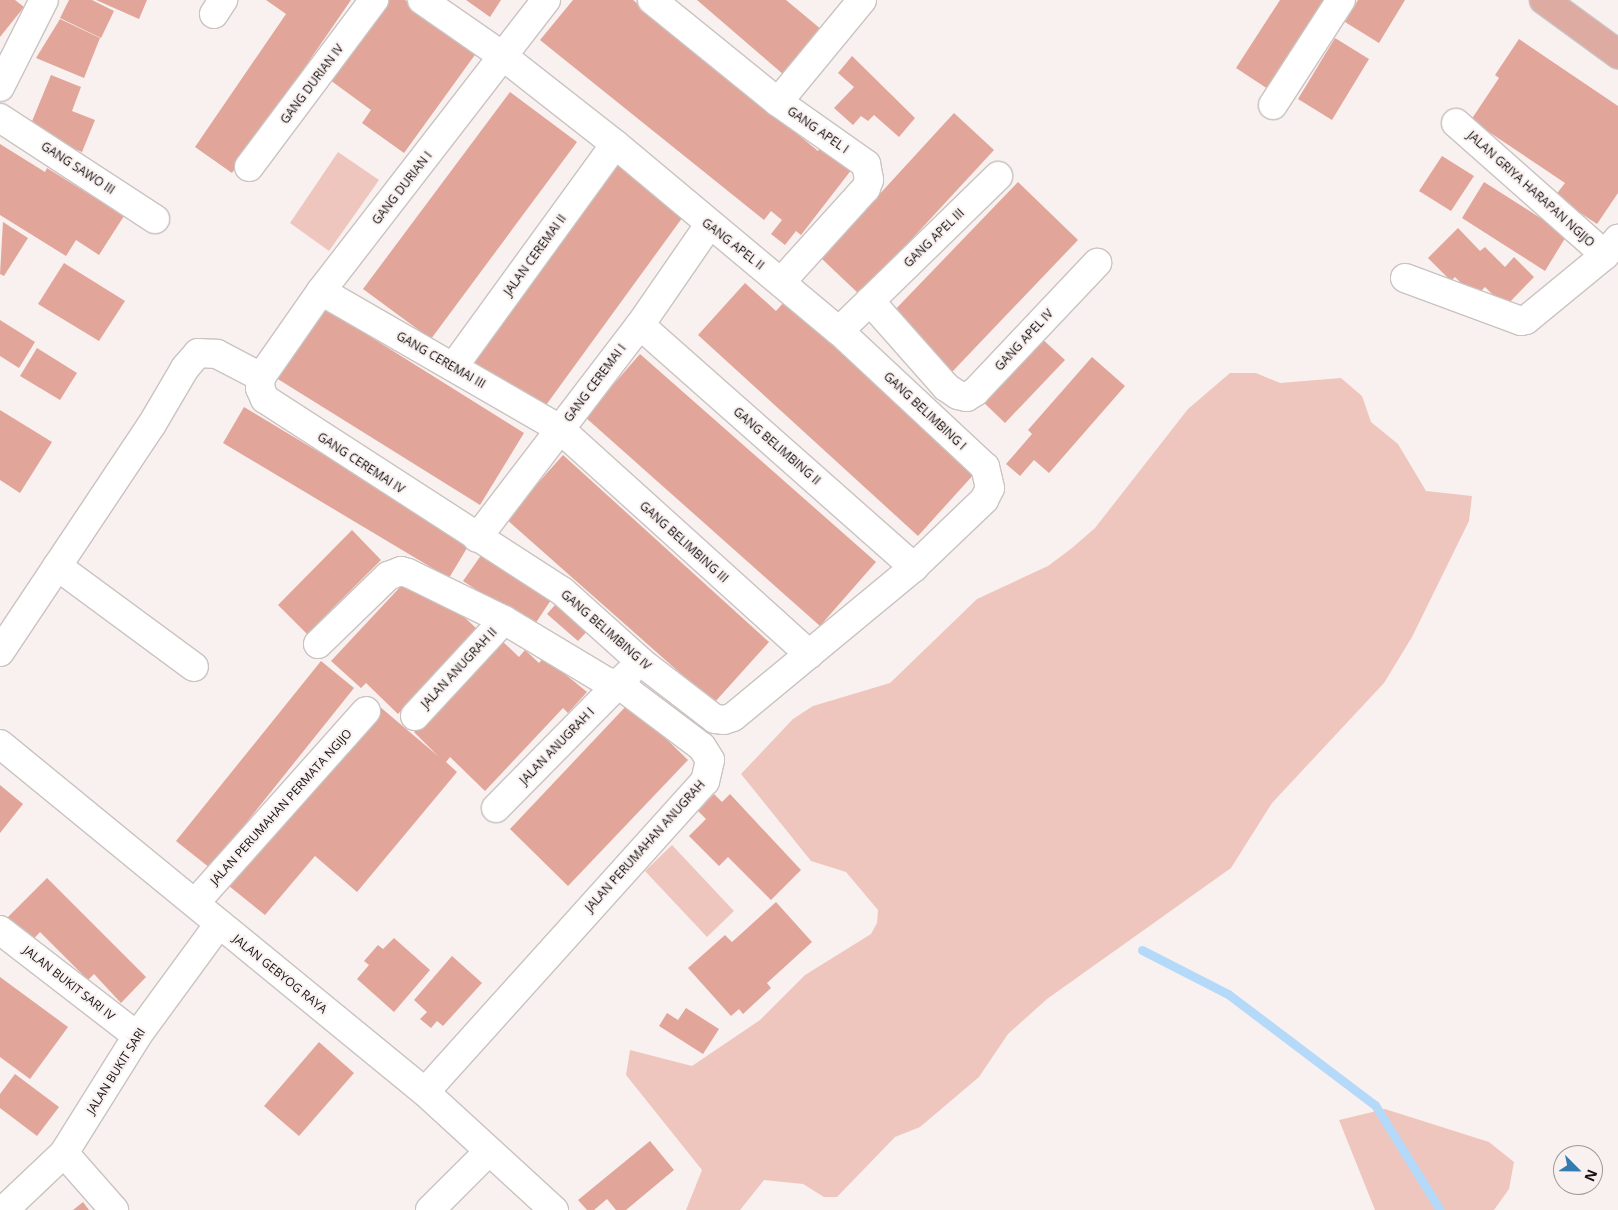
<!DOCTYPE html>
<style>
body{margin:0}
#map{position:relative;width:1618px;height:1210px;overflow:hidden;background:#f9f1f0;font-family:"Open Sans",sans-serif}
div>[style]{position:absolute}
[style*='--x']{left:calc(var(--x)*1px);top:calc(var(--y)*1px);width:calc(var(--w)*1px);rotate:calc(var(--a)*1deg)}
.green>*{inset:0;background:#efc6bd}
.stream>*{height:9px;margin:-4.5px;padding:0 4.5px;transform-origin:4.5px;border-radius:4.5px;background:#b4d9f9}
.building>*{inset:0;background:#e1a599}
.roads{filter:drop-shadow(1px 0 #cac3c1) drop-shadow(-1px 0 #cac3c1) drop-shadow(0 1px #cac3c1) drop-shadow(0 -1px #cac3c1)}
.minor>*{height:28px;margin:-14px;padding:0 14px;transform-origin:14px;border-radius:14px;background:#fff}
.major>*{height:28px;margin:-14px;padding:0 14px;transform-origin:14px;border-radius:14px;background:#ddaba1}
span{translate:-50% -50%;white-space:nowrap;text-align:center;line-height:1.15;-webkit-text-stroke:4px #f9f1f0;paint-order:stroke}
.street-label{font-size:12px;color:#141211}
.north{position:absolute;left:1553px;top:1145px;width:50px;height:50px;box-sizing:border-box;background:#f9f1f0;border:1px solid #9d9897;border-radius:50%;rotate:113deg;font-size:14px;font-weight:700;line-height:20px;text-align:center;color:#141211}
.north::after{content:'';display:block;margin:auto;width:18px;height:22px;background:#357bb0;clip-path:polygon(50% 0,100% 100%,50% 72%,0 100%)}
</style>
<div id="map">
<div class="green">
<div style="clip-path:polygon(338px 152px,379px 180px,329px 251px,290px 223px)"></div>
<div style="clip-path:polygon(1230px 373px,1256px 373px,1280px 383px,1341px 378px,1362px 396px,1371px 422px,1398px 444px,1426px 491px,1472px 496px,1469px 521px,1412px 637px,1384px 683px,1272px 803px,1231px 868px,1047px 999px,1008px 1034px,979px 1077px,920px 1127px,895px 1137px,837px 1197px,824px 1197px,803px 1184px,764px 1180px,740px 1210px,686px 1210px,702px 1170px,626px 1075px,630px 1050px,692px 1066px,760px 1020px,805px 975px,871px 934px,877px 923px,878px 910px,846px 872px,811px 861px,741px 774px,793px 719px,813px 706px,890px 683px,977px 599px,1048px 566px,1072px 548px,1095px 528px,1188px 409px)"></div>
<div style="clip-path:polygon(672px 845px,734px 911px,707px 937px,645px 871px)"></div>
<div style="clip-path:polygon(1385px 1109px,1489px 1142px,1514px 1162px,1509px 1189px,1494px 1210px,1375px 1210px,1339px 1120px)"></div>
</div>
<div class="stream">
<div style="--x:1142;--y:950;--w:97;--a:27.1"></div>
<div style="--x:1228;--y:994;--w:184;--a:37.1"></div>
<div style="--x:1375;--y:1105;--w:123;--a:58.2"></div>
</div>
<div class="building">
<div style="clip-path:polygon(0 0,15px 0,24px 7px,0 37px)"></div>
<div style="clip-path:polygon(69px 0,92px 0,114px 11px,101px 38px,60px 18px)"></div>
<div style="clip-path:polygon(96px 0,147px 0,139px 19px)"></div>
<div style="clip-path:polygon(266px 0,351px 0,232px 173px,195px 147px,286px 14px)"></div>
<div style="clip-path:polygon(387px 0,405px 0,477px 52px,404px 153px,362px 123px,371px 110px,330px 80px)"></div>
<div style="clip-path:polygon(466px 0,501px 0,490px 17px)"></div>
<div style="clip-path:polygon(573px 0,633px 0,818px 151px,822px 145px,852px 169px,801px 235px,796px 231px,785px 245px,771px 234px,782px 220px,771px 211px,764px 220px,540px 40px)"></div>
<div style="clip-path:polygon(697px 0,786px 0,822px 30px,784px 75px)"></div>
<div style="clip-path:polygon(1280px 0,1330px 0,1271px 91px,1236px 68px)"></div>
<div style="clip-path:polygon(1358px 0,1405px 0,1379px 43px,1345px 22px)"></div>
<div style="clip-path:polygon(60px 19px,100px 38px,84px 78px,36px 58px)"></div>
<div style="clip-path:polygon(1335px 38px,1369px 59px,1332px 120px,1298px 99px)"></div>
<div style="clip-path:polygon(1519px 39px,1618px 106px,1618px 193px,1597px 224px,1555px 196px,1565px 183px,1471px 120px,1499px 78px,1495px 75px)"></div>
<div style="clip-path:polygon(852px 56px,915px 118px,899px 137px,874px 115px,868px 121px,861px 116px,853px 125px,834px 108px,854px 87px,838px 73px)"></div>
<div style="clip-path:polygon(51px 75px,81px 87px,72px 111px,95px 120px,82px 152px,28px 131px)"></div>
<div style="clip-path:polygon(510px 92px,577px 142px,431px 339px,363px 289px)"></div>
<div style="clip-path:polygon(954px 113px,994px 150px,860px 295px,821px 258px)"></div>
<div style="clip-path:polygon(0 144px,45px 172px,47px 168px,124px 216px,99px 255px,76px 240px,66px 256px,0 215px)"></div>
<div style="clip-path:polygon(1442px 156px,1474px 176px,1451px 211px,1419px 191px)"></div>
<div style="clip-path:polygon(617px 164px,685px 214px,541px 412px,473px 363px)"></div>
<div style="clip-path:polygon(1018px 182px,1078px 240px,952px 372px,891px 314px)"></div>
<div style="clip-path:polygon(1484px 182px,1567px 235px,1545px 271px,1462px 218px)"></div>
<div style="clip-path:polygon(3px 222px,28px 238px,4px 276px,0 274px)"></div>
<div style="clip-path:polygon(1458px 228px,1480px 251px,1485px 247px,1505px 267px,1514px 257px,1534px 277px,1505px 307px,1485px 287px,1475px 297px,1455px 277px,1451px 281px,1428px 258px)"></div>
<div style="clip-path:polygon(64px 263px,125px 301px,99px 341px,38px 304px)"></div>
<div style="clip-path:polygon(745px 283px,776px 311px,785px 301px,975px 473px,918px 536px,698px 335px)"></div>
<div style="clip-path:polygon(318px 304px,524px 433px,480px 505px,273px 376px)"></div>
<div style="clip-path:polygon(0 320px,35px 342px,19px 368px,0 356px)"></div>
<div style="clip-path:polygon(1038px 335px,1065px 360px,1005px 423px,978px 397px)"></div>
<div style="clip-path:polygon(37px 348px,77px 373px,60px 400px,20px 376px)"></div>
<div style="clip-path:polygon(640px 354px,876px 562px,820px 626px,585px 417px)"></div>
<div style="clip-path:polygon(1092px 357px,1125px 386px,1049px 473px,1034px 460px,1020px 476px,1006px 464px,1032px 434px,1028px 430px)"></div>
<div style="clip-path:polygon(244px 407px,470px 543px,449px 578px,223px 443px)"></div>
<div style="clip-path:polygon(0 410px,52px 442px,20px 493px,0 480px)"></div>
<div style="clip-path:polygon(563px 455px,769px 642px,714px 703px,506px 519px)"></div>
<div style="clip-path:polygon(352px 530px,381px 560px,307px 634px,278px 605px)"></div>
<div style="clip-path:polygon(482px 554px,551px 600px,533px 627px,463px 581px)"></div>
<div style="clip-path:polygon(402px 585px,445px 599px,477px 629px,398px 714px,366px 683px,361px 688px,331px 661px)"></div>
<div style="clip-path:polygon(562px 597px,593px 625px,578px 641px,547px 614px)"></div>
<div style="clip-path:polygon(500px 639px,519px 657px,525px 650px,539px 663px,544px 657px,587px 692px,568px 713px,563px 708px,485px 791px,450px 757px,446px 762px,457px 772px,357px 892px,315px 856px,265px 915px,229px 886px,379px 706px,438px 756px,414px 732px)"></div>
<div style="clip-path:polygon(321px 661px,354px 688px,210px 868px,176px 841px)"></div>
<div style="clip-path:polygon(629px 703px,688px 760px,568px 886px,510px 829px)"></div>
<div style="clip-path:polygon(0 785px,23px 804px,0 833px)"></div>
<div style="clip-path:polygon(714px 794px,722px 802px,730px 794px,801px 870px,771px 900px,728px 857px,719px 866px,689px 836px,706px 819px,698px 811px)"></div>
<div style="clip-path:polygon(47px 878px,146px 977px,121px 1003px,94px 974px,88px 980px,40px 932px,28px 945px,4px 921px)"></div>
<div style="clip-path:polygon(776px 902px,812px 942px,767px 983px,771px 988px,743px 1014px,739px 1009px,731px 1016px,688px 968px,725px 935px,732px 942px)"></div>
<div style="clip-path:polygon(394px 938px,430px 970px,394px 1012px,357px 979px,369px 965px,364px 961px,378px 945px,383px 949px)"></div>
<div style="clip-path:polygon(452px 956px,482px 983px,443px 1026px,437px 1021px,431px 1028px,420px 1019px,427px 1012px,414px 1000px)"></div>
<div style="clip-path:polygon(0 977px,68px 1027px,30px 1079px,0 1057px)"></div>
<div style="clip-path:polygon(686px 1008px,719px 1029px,703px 1054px,659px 1026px,667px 1013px,678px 1020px)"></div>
<div style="clip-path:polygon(319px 1042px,354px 1073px,299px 1136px,264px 1106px)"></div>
<div style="clip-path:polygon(15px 1074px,59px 1107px,37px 1136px,0 1108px,0 1094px)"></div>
<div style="clip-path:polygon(650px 1141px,674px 1170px,626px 1210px,616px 1210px,607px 1199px,594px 1210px,587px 1210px,578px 1200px)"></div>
<div style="clip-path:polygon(83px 1202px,89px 1210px,73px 1210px)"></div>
</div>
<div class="roads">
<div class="minor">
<div style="--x:422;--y:0;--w:100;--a:34.8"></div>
<div style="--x:504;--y:57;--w:141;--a:38.1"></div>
<div style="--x:615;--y:144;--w:292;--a:39.9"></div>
<div style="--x:839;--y:331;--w:43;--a:-44.1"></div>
<div style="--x:870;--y:301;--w:115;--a:48.5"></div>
<div style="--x:946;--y:387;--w:14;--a:34"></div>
<div style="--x:958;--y:395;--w:9;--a:13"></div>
<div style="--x:967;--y:397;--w:9;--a:-32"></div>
<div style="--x:975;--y:392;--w:178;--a:-46.6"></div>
<div style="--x:546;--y:0;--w:368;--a:127.7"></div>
<div style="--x:321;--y:291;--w:105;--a:124.9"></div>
<div style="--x:261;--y:377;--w:11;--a:95"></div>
<div style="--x:260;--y:388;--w:12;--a:66"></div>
<div style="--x:265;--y:399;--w:354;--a:32.9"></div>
<div style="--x:562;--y:591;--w:106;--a:41.9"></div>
<div style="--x:641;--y:662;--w:93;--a:37.6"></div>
<div style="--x:715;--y:719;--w:9;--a:6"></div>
<div style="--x:724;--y:720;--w:9;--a:-18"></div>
<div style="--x:733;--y:717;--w:235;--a:-39.6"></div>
<div style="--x:914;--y:567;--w:97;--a:-43.7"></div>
<div style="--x:984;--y:500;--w:13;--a:-63"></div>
<div style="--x:990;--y:488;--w:22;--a:-103"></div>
<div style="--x:985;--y:467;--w:200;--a:-137"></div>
<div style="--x:652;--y:0;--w:162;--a:39"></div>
<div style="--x:778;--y:102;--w:108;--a:35.2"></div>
<div style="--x:866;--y:164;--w:16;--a:79"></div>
<div style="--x:869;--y:180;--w:9;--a:111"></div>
<div style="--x:866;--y:188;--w:127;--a:132.1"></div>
<div style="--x:214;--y:14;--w:17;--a:-57"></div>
<div style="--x:0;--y:87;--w:97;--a:-63.2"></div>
<div style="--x:778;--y:102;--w:132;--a:-50.5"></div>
<div style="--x:1273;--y:105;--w:125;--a:-57.1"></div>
<div style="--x:0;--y:118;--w:185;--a:33.1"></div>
<div style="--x:1456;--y:123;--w:199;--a:41.5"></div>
<div style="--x:249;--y:167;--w:209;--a:-53.2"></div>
<div style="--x:1405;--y:278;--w:124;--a:20.3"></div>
<div style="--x:1521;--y:321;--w:5;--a:-11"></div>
<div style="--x:1526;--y:320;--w:102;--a:-39.4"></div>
<div style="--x:1605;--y:255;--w:21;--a:-51"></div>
<div style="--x:321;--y:291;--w:276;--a:30"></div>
<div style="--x:560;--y:429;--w:336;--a:42.1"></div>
<div style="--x:870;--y:301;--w:179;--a:-44.3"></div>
<div style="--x:640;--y:325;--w:366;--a:41.5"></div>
<div style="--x:454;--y:366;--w:274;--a:-54"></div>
<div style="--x:477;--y:538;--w:268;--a:-52.6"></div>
<div style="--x:640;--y:325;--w:121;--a:-55.4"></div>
<div style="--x:57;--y:566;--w:170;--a:36.4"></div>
<div style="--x:318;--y:644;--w:98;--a:-44.2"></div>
<div style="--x:388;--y:576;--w:14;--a:-21"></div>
<div style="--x:401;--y:571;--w:7;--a:16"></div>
<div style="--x:408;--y:573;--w:107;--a:26.1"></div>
<div style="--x:504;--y:620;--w:120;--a:31"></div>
<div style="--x:607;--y:682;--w:10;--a:6"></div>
<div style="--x:617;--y:683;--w:106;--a:37"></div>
<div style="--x:702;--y:747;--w:15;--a:58"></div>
<div style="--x:710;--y:760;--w:22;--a:103"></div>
<div style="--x:705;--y:781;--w:418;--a:132"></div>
<div style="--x:0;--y:652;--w:272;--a:-56.3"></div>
<div style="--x:151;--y:426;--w:67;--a:-59.6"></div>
<div style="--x:185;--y:368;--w:20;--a:-49"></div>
<div style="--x:198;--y:353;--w:19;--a:3"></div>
<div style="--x:217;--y:354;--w:50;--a:27.6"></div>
<div style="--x:415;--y:716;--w:131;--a:-47.2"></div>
<div style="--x:0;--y:744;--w:549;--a:39.31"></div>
<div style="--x:425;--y:1092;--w:175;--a:42.5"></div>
<div style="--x:496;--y:808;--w:188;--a:-45.4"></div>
<div style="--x:195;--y:903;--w:257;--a:-48.3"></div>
<div style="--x:0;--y:930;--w:173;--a:37.7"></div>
<div style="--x:64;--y:1153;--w:76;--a:48.7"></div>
<div style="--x:4;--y:1210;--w:83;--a:-43.5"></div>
<div style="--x:64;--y:1153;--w:138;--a:-58"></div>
<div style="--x:137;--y:1036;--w:139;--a:-53.8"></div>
<div style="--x:430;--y:1210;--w:83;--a:-45"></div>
</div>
<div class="major">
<div style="--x:1544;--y:0;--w:92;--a:36.1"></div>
</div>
</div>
<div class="street-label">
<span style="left:312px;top:84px;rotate:-53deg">GANG DURIAN IV</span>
<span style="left:818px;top:130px;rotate:35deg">GANG APEL I</span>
<span style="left:78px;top:168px;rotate:33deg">GANG SAWO III</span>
<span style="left:402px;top:188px;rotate:-52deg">GANG DURIAN I</span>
<span style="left:1531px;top:189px;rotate:42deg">JALAN GRIYA HARAPAN NGIJO</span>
<span style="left:934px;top:238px;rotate:-44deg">GANG APEL III</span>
<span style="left:733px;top:244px;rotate:38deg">GANG APEL II</span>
<span style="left:535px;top:255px;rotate:-54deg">JALAN CEREMAI II</span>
<span style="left:1024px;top:340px;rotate:-47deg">GANG APEL IV</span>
<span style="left:441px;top:360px;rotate:30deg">GANG CEREMAI III</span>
<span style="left:595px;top:383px;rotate:-53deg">GANG CEREMAI I</span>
<span style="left:925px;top:411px;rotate:43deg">GANG BELIMBING I</span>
<span style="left:777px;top:446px;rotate:41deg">GANG BELIMBING II</span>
<span style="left:361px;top:463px;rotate:33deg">GANG CEREMAI IV</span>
<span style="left:684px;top:542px;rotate:42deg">GANG BELIMBING III</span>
<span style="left:606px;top:630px;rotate:41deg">GANG BELIMBING IV</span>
<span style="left:459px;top:668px;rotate:-47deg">JALAN ANUGRAH II</span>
<span style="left:557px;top:746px;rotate:-46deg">JALAN ANUGRAH I</span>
<span style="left:281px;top:807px;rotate:-48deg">JALAN PERUMAHAN PERMATA NGIJO</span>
<span style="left:645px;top:846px;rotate:-48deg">JALAN PERUMAHAN ANUGRAH</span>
<span style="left:280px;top:974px;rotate:39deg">JALAN GEBYOG RAYA</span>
<span style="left:69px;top:983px;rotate:38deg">JALAN BUKIT SARI IV</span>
<span style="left:116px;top:1071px;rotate:-58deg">JALAN BUKIT SARI</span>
</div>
<div class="north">N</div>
</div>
